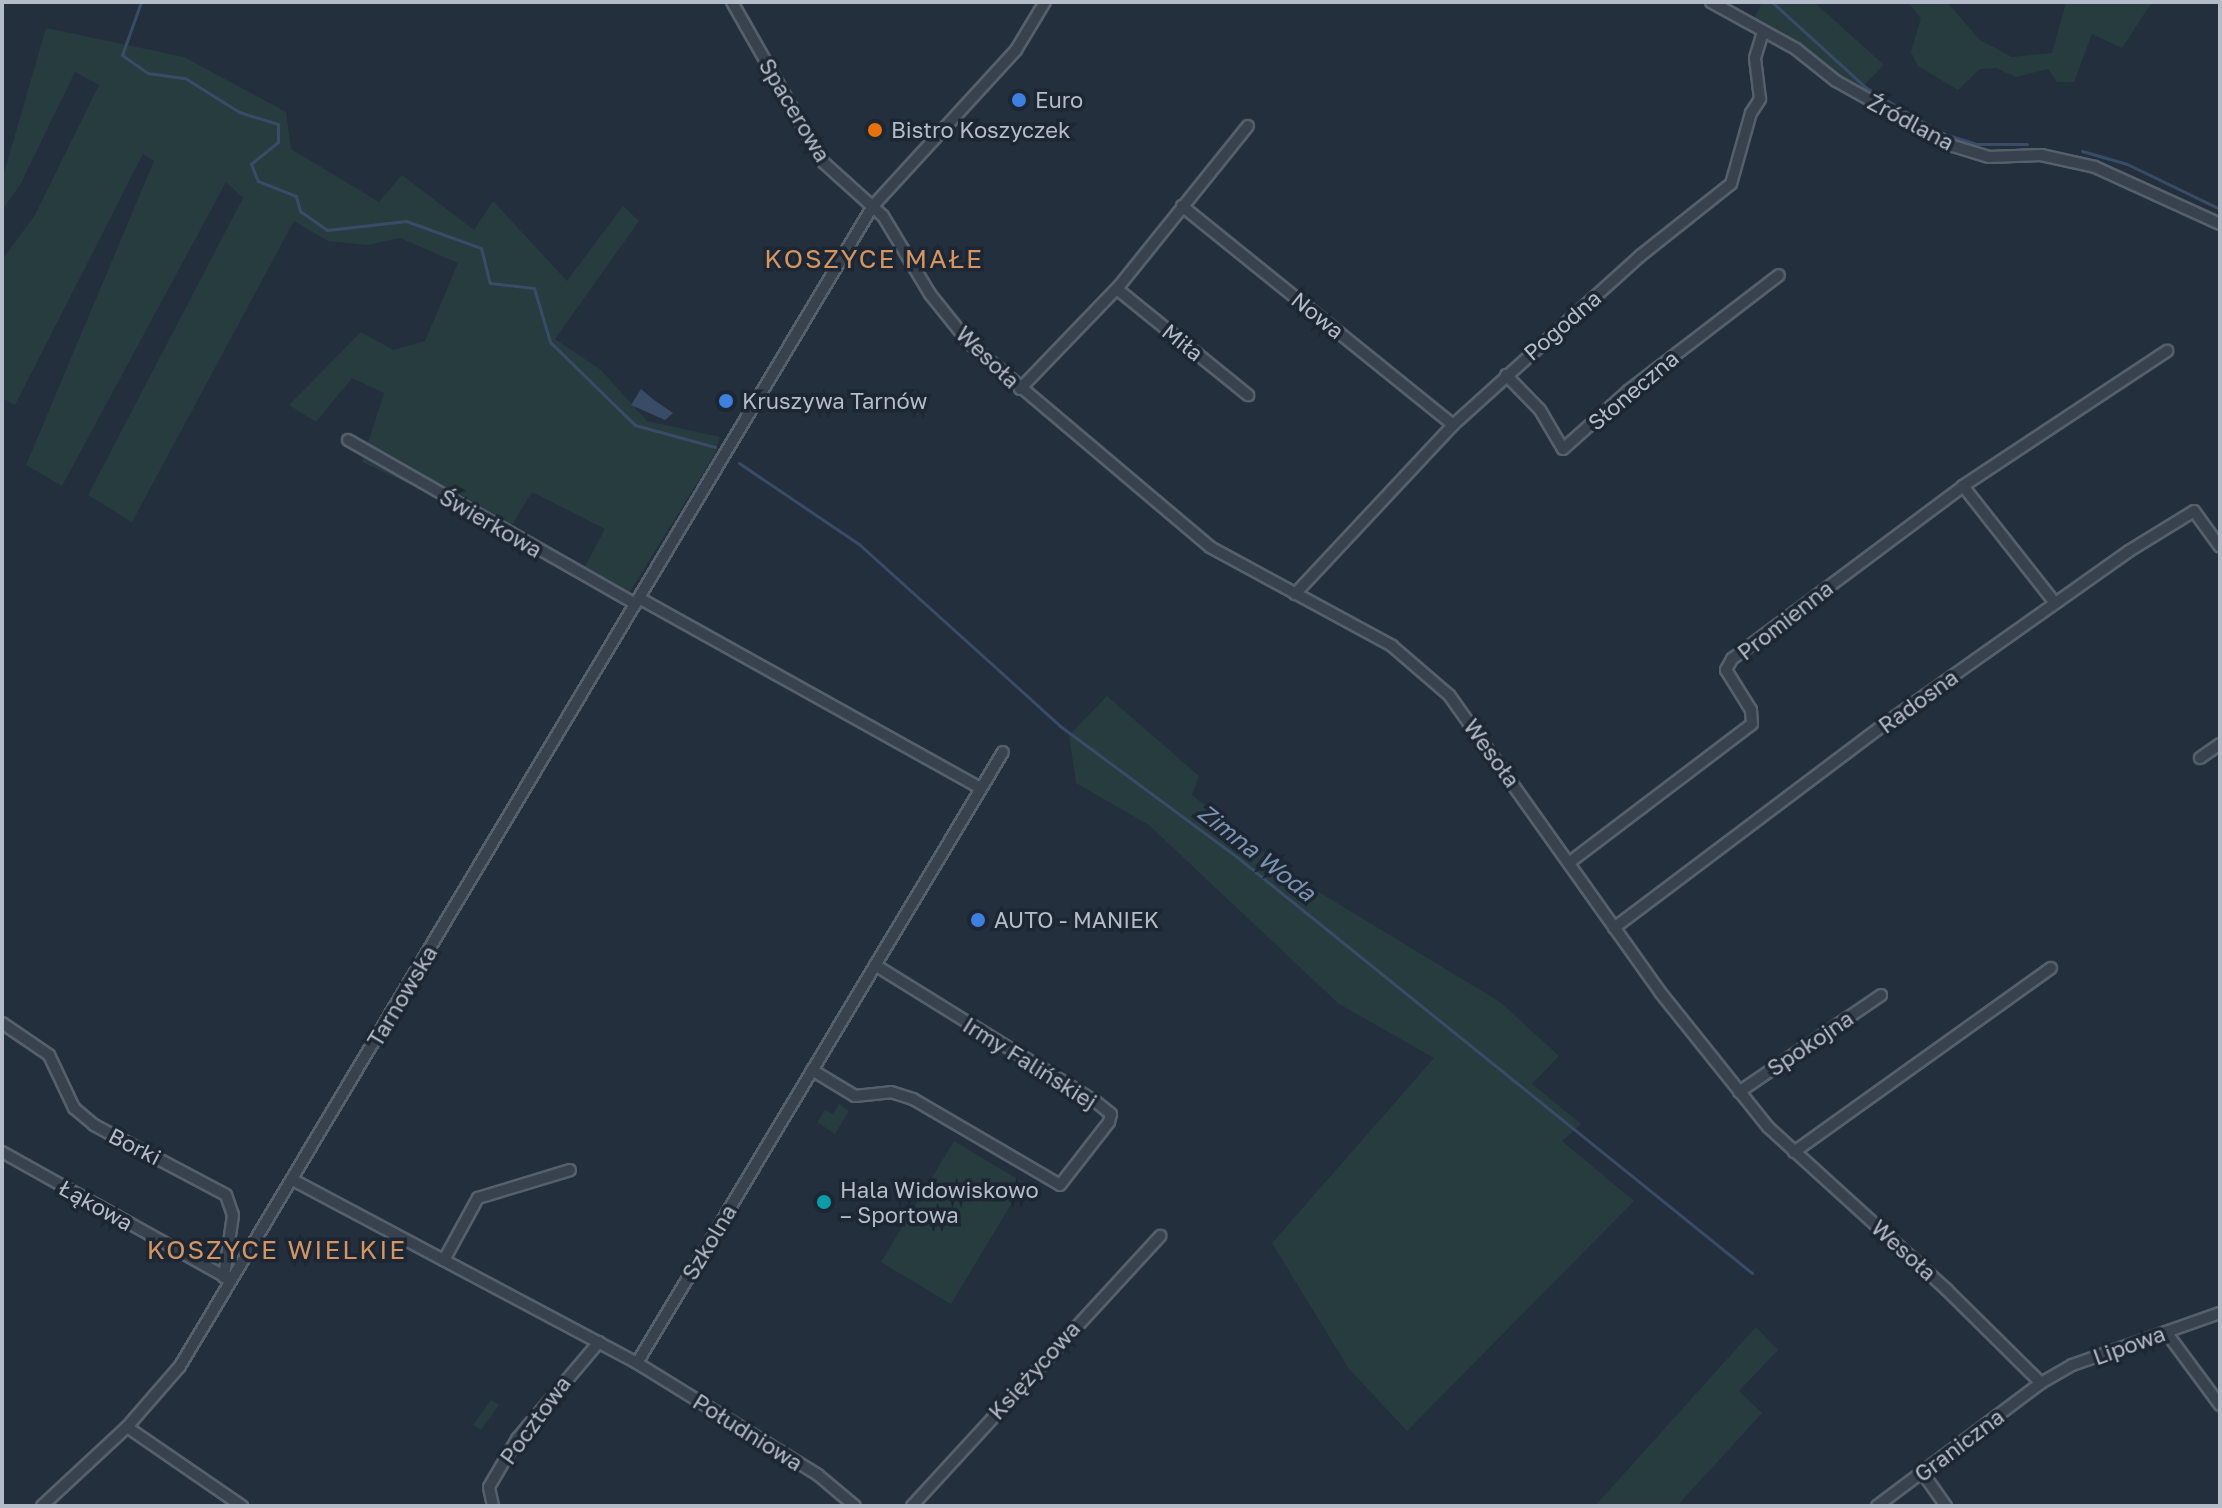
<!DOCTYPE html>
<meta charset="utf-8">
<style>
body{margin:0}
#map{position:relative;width:2222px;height:1508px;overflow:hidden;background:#242f3e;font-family:"Golos Text",sans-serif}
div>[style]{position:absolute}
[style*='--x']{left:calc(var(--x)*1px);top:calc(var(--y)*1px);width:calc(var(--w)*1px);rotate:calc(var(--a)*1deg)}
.green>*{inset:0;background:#263c3f}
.water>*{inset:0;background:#394c67}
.stream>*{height:3px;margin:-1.5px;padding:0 1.5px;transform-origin:1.5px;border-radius:1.5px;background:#394c67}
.roads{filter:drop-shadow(2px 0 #565f6c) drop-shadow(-2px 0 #565f6c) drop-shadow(0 2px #565f6c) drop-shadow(0 -2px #565f6c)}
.minor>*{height:10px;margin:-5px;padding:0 5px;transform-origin:5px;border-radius:5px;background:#38414e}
.dots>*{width:22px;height:22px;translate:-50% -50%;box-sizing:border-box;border:4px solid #1d2633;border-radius:50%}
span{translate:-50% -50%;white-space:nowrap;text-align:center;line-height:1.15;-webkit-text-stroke:7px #1d2633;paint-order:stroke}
.poi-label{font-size:22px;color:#b4bcc9}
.left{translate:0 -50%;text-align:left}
.street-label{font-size:22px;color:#b4bcc9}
.water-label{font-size:24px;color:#7c92b1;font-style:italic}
.quarter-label{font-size:26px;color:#d59563;letter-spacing:2px}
.frame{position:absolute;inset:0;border:4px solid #b4bcc9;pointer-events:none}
</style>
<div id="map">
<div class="green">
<div style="clip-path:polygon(1762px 2px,1814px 2px,1884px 65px,1861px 88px,1753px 21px)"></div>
<div style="clip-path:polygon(1908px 2px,1947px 2px,1980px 40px,2012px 57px,2052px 53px,2066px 2px,2152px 2px,2122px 48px,2092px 34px,2074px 82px,2057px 82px,2048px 69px,2016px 77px,1996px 68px,1980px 69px,1958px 90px,1918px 66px,1911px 52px,1921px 18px)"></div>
<div style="clip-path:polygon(46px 28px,184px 57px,286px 112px,291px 149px,379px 202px,402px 175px,474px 230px,493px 201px,567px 281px,623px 206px,639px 221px,555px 339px,601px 370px,647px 421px,720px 437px,715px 454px,629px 593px,583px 570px,605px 529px,532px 492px,509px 530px,362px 462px,384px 393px,352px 378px,316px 422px,289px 405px,361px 332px,393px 350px,425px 341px,458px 263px,400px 238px,368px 245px,328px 241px,294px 221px,132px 522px,88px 495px,243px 198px,226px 182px,62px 486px,26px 465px,154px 161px,143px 154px,15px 405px,2px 398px,2px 260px,35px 215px,99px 85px,75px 72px,20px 185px,2px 210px,2px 180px)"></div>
<div style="clip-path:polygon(1107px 696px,1199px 776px,1192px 795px,1299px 880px,1500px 1002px,1559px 1056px,1532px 1084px,1581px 1124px,1562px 1141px,1634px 1201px,1407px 1431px,1349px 1369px,1272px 1243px,1434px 1058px,1339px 1004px,1149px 825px,1076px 783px,1069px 735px)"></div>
<div style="clip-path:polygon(839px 1104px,849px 1111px,835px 1134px,817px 1122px,825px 1110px,833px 1114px)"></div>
<div style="clip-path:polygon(954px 1141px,1024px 1183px,951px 1304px,881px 1262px)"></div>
<div style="clip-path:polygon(1756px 1327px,1778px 1350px,1739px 1391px,1762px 1413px,1677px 1506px,1595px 1506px)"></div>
<div style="clip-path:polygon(491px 1400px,499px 1405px,481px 1430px,473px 1425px)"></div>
</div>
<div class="water">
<div style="clip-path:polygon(641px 389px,654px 400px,673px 413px,665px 420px,631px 405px)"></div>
</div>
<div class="stream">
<div style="--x:141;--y:2;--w:56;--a:109.7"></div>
<div style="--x:122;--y:55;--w:32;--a:35"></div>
<div style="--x:148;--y:73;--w:37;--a:8"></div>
<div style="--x:185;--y:78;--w:64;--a:32.2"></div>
<div style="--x:239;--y:112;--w:41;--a:17.1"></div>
<div style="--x:278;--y:124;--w:18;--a:90"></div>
<div style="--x:278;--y:142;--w:35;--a:141"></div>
<div style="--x:251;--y:164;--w:18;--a:68"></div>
<div style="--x:258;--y:181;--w:41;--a:21.5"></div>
<div style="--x:296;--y:196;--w:16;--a:75"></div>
<div style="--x:300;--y:211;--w:33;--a:35"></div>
<div style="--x:327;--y:230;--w:80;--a:-6.5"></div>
<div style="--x:406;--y:221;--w:80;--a:19.8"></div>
<div style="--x:481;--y:248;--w:36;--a:76"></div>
<div style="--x:490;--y:283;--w:44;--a:6.5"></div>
<div style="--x:534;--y:288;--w:56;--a:73.5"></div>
<div style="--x:550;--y:342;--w:119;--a:44.3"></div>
<div style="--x:635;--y:425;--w:83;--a:15.4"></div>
<div style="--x:1772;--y:2;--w:126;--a:42.4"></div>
<div style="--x:1865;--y:87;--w:89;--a:31.2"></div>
<div style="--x:1941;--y:133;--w:37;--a:17"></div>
<div style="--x:1976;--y:144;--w:51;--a:0"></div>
<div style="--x:2082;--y:151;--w:47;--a:16.1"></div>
<div style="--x:2127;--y:164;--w:103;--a:25.8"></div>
<div style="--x:739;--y:463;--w:146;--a:34.1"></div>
<div style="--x:860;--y:545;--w:270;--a:42.1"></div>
<div style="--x:1060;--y:726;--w:220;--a:36.5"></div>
<div style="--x:1237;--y:857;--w:662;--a:38.93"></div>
</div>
<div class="roads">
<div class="minor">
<div style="--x:732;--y:2;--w:184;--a:60.4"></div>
<div style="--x:823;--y:162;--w:81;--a:42"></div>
<div style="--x:883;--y:216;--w:91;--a:58.9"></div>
<div style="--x:930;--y:294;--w:64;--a:51.3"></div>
<div style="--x:970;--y:344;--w:314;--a:40.2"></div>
<div style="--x:1210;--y:547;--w:207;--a:28.5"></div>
<div style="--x:1392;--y:646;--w:75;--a:40.7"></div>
<div style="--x:1449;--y:695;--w:364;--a:54.6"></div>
<div style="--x:1660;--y:992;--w:173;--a:51.3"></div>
<div style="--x:1768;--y:1127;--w:242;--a:42.3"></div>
<div style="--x:1947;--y:1290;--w:132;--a:44.7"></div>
<div style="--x:1711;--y:2;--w:97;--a:28.9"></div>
<div style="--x:1796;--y:49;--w:51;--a:38.7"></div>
<div style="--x:1836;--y:81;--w:134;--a:29.1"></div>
<div style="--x:1953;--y:146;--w:38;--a:17"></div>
<div style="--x:1989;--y:157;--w:52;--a:-2.2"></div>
<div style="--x:2041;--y:155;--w:55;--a:12.5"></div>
<div style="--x:2095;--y:167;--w:137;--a:24.5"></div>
<div style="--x:1182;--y:206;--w:348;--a:38.9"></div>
<div style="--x:1117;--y:289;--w:169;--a:39"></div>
<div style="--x:1506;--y:375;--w:49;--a:45.8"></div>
<div style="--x:1540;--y:410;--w:45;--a:59.5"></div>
<div style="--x:1563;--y:449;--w:87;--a:-41.7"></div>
<div style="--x:1628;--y:391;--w:190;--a:-37.5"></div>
<div style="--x:1020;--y:389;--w:144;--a:-46.1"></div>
<div style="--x:1120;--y:285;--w:204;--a:-51.2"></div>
<div style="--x:348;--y:440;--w:331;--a:29.7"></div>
<div style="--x:1963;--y:486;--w:149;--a:51.8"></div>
<div style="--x:1295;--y:594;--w:231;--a:-46.9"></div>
<div style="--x:1453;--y:425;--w:252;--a:-42.1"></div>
<div style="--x:1640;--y:256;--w:116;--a:-38.4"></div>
<div style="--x:1731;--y:184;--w:74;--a:-74.3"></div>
<div style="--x:1751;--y:113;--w:17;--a:-57"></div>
<div style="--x:1760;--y:99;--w:41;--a:-97"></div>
<div style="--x:1755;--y:58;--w:27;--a:-73"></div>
<div style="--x:639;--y:598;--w:391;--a:29.1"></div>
<div style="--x:2200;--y:758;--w:24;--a:-35"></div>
<div style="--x:1570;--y:862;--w:228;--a:-37.2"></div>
<div style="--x:1752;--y:724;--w:14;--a:-94"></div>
<div style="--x:1751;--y:710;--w:47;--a:-122"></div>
<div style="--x:1726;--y:670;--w:13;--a:-61"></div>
<div style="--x:1732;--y:659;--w:289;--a:-36.8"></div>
<div style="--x:1963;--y:486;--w:245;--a:-33.5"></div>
<div style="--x:1614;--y:928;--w:344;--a:-37"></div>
<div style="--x:1889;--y:721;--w:294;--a:-35.3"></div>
<div style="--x:2129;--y:551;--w:76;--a:-31.6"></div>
<div style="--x:2194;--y:511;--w:44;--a:54.2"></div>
<div style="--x:2;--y:1023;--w:57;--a:34.2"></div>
<div style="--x:49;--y:1055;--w:59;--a:64.7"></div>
<div style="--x:74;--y:1108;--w:26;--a:40"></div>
<div style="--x:94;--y:1125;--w:149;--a:27.9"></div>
<div style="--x:226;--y:1195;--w:21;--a:71"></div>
<div style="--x:233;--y:1215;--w:63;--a:98.3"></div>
<div style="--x:812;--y:1070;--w:50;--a:31.2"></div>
<div style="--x:855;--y:1096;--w:36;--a:-6"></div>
<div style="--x:891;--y:1092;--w:23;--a:18"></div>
<div style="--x:913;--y:1099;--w:170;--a:30.3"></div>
<div style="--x:1060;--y:1185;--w:80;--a:-52.1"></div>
<div style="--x:1109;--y:1122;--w:8;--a:-76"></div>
<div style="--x:1111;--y:1114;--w:19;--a:-141"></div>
<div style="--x:1096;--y:1102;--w:260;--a:-148.2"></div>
<div style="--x:1739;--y:1092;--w:172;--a:-34.3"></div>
<div style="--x:2;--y:1152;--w:258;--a:29.2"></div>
<div style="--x:1794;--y:1152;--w:316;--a:-35.6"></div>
<div style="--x:293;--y:1180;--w:390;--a:28"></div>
<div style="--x:637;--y:1363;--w:213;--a:31.7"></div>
<div style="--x:818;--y:1475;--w:48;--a:40"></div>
<div style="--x:444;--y:1260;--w:71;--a:-61.3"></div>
<div style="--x:478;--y:1198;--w:96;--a:-16.9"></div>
<div style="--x:2166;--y:1332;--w:91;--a:53.5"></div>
<div style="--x:637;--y:1363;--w:712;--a:-59.08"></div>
<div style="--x:127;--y:1427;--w:140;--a:34.5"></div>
<div style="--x:1922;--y:1472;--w:42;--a:54.8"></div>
<div style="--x:42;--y:1506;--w:116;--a:-42.9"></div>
<div style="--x:127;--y:1427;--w:81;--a:-49"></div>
<div style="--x:180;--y:1366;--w:1351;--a:-59.15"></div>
<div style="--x:873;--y:206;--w:212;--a:-47.5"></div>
<div style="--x:1016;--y:50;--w:56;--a:-58.9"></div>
<div style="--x:493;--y:1506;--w:19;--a:-102"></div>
<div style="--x:489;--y:1487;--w:56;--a:-59.7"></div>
<div style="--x:517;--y:1439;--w:127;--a:-49.8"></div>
<div style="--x:912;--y:1506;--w:367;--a:-47.4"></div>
<div style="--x:1877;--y:1506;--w:205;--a:-36.9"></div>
<div style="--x:2041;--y:1383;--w:36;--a:-30"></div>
<div style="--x:2072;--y:1365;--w:157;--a:-19.4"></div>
</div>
</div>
<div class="dots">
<div style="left:1019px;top:100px;background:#3f7fe0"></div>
<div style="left:875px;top:130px;background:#e8710a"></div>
<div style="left:726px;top:401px;background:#3f7fe0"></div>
<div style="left:978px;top:920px;background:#3f7fe0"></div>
<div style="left:824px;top:1202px;background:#0f9aa8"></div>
</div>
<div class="poi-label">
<span class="left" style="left:1035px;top:100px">Euro</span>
<span class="left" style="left:891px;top:130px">Bistro Koszyczek</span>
<span class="left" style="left:742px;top:401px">Kruszywa Tarnów</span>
<span class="left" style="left:994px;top:920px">AUTO - MANIEK</span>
<span class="left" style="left:840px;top:1202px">Hala Widowiskowo<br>– Sportowa</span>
</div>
<div class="street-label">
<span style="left:795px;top:110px;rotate:59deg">Spacerowa</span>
<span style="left:1911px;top:122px;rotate:28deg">Źródlana</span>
<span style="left:1318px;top:315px;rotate:39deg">Nowa</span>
<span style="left:1562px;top:325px;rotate:-41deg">Pogodna</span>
<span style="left:1183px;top:342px;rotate:39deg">Miła</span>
<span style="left:988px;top:357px;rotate:44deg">Wesoła</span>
<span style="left:1633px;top:390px;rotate:-40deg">Słoneczna</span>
<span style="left:491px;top:523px;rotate:30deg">Świerkowa</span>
<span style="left:1785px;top:620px;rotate:-38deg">Promienna</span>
<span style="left:1918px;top:701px;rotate:-36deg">Radosna</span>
<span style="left:1492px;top:753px;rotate:54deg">Wesoła</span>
<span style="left:402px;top:996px;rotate:-59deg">Tarnowska</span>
<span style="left:1810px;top:1043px;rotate:-34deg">Spokojna</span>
<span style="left:1030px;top:1063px;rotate:32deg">Irmy Falińskiej</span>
<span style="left:135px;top:1146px;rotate:27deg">Borki</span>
<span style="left:96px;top:1205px;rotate:29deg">Łąkowa</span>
<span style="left:709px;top:1242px;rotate:-59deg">Szkolna</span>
<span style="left:1904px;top:1250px;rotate:42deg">Wesoła</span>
<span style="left:2129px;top:1345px;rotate:-20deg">Lipowa</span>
<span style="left:1034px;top:1370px;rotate:-48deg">Księżycowa</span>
<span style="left:535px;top:1420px;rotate:-54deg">Pocztowa</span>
<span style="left:748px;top:1432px;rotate:32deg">Południowa</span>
<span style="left:1959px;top:1445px;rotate:-37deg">Graniczna</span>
</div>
<div class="water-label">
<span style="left:1257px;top:852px;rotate:38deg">Zimna Woda</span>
</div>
<div class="quarter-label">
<span style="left:874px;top:259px">KOSZYCE MAŁE</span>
<span style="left:277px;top:1250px">KOSZYCE WIELKIE</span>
</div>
<div class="frame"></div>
</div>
